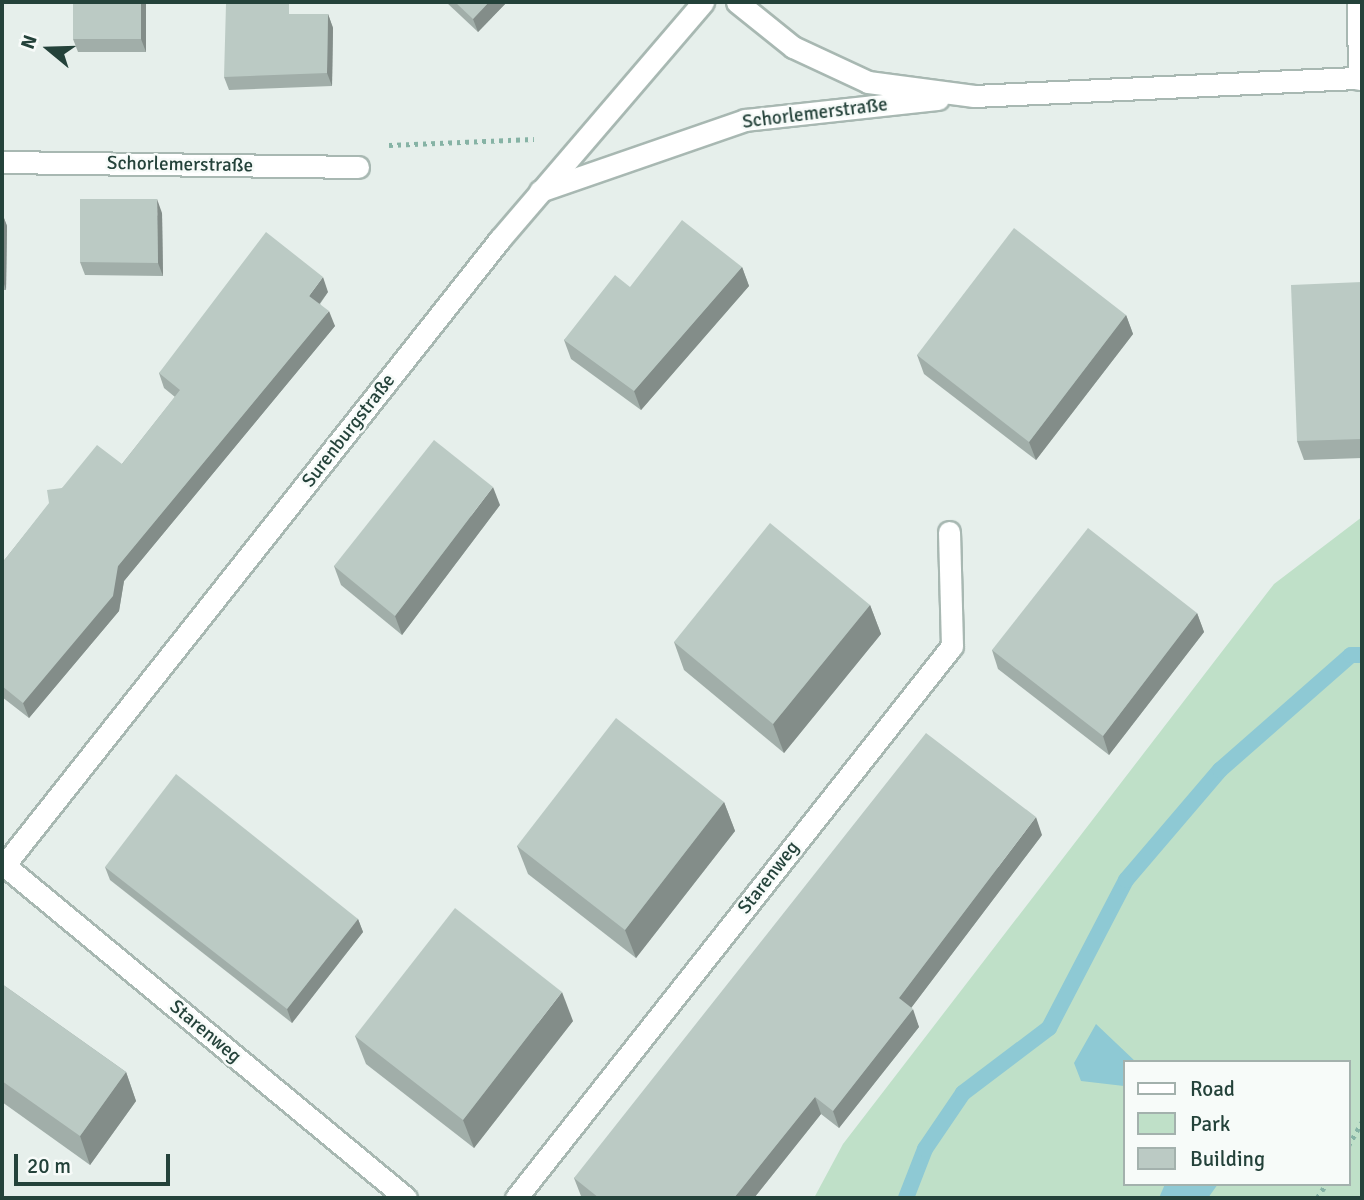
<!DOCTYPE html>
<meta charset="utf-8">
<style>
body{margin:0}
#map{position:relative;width:1364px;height:1200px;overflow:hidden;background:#e6efeb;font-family:Signika,sans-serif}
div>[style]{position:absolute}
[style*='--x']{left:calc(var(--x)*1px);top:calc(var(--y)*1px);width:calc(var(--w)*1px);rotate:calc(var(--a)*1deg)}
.green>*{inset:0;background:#bfe0c8}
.water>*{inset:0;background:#8ec9d4}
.stream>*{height:16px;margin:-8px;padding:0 8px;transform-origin:8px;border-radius:8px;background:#8ec9d4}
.path>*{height:4.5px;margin-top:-2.25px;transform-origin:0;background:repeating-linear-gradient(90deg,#86b3a5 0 3.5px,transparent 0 8.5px)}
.roads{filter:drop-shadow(2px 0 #a8b8b2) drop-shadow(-2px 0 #a8b8b2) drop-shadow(0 2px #a8b8b2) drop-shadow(0 -2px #a8b8b2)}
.minor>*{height:21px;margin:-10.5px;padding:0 10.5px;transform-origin:10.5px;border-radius:10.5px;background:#fff}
.wall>*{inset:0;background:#a1aea9}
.shaded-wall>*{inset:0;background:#838d89}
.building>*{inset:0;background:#bbcac4}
span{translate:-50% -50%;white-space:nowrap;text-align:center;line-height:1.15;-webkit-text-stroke:5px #f7fbf9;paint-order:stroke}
.street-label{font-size:19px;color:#24423a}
.frame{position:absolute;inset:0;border:4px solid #24423a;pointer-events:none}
.legend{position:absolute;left:1123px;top:1060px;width:228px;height:126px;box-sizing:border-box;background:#f7fbf9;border:2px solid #a3b1ad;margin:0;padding:9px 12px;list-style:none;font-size:21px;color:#24423a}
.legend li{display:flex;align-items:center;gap:14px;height:35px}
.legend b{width:35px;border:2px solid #a3b1ad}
.north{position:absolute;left:14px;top:14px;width:70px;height:70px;-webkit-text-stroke:5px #f7fbf9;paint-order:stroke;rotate:289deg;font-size:19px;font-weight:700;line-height:28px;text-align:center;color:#24423a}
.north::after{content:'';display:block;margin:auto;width:24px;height:32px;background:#24423a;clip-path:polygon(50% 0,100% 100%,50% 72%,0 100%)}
.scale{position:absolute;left:14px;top:1154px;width:156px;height:32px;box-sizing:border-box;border:4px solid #24423a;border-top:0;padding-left:9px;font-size:21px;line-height:24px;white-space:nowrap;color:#24423a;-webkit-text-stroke:5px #f7fbf9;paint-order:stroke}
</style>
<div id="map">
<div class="green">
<div style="clip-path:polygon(evenodd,1362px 517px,1362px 1198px,814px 1198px,843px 1144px,1274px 584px,1362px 517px,1124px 1062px,1348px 1062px,1348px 1184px,1124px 1184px,1124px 1062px)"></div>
</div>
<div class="water">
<div style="clip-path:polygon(1096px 1024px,1136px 1062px,1124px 1062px,1124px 1086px,1081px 1081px,1074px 1063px)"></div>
<div style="clip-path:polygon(1165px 1184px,1218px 1184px,1208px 1198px,1159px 1198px)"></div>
</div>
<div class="stream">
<div style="--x:906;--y:1198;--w:53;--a:-68.8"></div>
<div style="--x:925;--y:1149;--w:68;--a:-55.8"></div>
<div style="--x:963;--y:1093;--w:108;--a:-37.1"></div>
<div style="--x:1049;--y:1028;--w:167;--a:-62.5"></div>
<div style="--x:1126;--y:880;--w:145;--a:-49.5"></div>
<div style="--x:1220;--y:770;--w:174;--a:-41.3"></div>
<div style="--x:1351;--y:655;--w:11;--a:0"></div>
</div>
<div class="path">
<div style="--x:389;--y:145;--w:145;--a:-2.4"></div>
<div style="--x:1348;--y:1146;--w:28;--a:-60"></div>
<div style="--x:1317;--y:1198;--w:17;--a:-57"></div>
</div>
<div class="roads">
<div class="minor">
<div style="--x:737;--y:2;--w:72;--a:38.8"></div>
<div style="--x:793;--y:47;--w:83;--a:25"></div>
<div style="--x:868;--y:82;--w:107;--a:7.5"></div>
<div style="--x:974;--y:96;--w:388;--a:-2.7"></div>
<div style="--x:1358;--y:2;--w:77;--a:89.3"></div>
<div style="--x:2;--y:162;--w:356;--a:0.8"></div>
<div style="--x:540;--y:191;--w:217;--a:-19.1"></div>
<div style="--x:745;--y:120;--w:194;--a:-6.2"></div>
<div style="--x:4;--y:865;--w:522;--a:39.64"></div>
<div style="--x:2;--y:868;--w:802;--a:-51.63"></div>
<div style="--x:500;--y:239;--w:312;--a:-49.4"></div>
<div style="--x:516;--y:1198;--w:703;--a:-51.7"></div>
<div style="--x:952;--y:646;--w:114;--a:-91.5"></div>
</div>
</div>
<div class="wall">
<div style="clip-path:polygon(146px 2px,146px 52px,78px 52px,73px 39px)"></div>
<div style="clip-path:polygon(446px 2px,507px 2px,478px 32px)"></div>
<div style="clip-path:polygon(292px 14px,328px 14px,333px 28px,332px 86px,229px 90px,224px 77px)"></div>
<div style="clip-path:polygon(2px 213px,7px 226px,6px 290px,2px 290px)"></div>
<div style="clip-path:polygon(162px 213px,163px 276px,85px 275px,80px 262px)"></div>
<div style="clip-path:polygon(742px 267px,749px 286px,641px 410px,571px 359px,564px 340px,630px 287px)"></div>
<div style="clip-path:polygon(1362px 282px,1362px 458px,1304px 460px,1297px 441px)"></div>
<div style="clip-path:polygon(328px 292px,320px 304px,335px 326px,124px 581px,119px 611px,29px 718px,2px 697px,2px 563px,62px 488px,122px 464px,175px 397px,164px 388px,159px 373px)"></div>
<div style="clip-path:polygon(1126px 315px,1133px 334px,1036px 460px,924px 374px,917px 355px)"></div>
<div style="clip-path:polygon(500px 505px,402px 635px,341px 585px,334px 566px)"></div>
<div style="clip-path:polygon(870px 605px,881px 634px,784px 753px,684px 670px,674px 642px)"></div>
<div style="clip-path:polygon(1197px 613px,1204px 632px,1109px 755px,998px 669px,992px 650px)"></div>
<div style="clip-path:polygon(724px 802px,735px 831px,636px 958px,528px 874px,517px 846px)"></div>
<div style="clip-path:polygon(1042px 835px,911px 1008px,919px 1027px,839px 1128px,821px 1114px,754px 1198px,583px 1198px,581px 1196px,574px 1178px)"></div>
<div style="clip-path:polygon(105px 867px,358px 919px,363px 932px,292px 1023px,110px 880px)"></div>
<div style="clip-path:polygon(2px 984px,126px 1072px,136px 1101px,90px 1165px,2px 1102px)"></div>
<div style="clip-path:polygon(573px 1021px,474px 1148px,366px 1064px,355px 1036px)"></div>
</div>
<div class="shaded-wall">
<div style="clip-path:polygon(141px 2px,146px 2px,146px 52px,141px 39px)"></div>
<div style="clip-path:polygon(489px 2px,507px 2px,478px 32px,473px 19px)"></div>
<div style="clip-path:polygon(328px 14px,333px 28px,332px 86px,327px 73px)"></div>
<div style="clip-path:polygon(157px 199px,162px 213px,163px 276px,158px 263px)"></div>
<div style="clip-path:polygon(2px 213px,7px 226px,6px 290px,2px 278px)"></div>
<div style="clip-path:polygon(742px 267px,749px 286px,641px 410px,634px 391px)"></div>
<div style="clip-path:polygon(323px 277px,328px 292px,314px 311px,309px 296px)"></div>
<div style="clip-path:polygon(329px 311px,335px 326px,124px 581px,119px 611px,29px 718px,23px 703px,118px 566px)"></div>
<div style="clip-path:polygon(1126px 315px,1133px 334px,1036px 460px,1029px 442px)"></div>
<div style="clip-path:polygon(493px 487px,500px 505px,402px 635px,395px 616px)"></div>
<div style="clip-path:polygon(870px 605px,881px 634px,784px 753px,773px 724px)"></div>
<div style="clip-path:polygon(1197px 613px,1204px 632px,1109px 755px,1103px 736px)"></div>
<div style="clip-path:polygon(724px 802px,735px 831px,636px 958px,625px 930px)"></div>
<div style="clip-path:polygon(1036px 817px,1042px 835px,905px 1016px,899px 998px)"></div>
<div style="clip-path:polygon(358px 919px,363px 932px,292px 1023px,287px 1009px)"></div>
<div style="clip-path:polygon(562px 992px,573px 1021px,474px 1148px,463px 1120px)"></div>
<div style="clip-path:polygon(913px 1009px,919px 1027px,839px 1128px,833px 1111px)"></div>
<div style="clip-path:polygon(126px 1072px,136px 1101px,90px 1165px,80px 1136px)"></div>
<div style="clip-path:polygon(815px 1097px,821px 1114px,754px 1198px,734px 1198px)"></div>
</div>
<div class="building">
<div style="clip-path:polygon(73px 2px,141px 2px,141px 39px,73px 39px)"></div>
<div style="clip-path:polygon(455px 2px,489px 2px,473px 19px)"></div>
<div style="clip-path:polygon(226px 4px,289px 4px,289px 14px,328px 14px,327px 73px,224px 77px)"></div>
<div style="clip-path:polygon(80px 199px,157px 199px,158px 263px,80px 262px)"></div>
<div style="clip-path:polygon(682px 220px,742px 267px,634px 391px,564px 340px,615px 275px,630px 287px)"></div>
<div style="clip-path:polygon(1014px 228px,1126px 315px,1029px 442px,917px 355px)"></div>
<div style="clip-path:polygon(266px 232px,323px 277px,309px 296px,329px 311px,118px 566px,113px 596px,23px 703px,2px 686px,2px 563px,49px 503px,47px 490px,62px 488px,97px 445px,122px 464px,180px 390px,159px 373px)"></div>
<div style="clip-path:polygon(1362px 282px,1362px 439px,1297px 441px,1291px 285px)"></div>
<div style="clip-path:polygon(434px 440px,493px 487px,395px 616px,334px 566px)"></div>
<div style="clip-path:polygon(770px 523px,870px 605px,773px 724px,674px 642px)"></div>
<div style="clip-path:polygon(1088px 528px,1197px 613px,1103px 736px,992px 650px)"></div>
<div style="clip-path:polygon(616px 718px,724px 802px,625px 930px,517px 846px)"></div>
<div style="clip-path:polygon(926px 733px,1036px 817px,899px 998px,913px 1009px,833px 1111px,815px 1097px,734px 1198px,599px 1198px,574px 1178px)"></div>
<div style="clip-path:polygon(176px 774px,358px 919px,287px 1009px,105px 867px)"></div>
<div style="clip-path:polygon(455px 908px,562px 992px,463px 1120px,355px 1036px)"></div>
<div style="clip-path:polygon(2px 984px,126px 1072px,80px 1136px,2px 1081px)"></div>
</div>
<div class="street-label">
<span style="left:815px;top:114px;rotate:-7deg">Schorlemerstraße</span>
<span style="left:180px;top:165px;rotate:1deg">Schorlemerstraße</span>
<span style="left:349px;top:431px;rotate:-52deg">Surenburgstraße</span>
<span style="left:769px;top:878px;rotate:-52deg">Starenweg</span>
<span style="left:205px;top:1032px;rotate:40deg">Starenweg</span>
</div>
<div class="frame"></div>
<ul class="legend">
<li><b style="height:9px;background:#fff"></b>Road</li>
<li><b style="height:19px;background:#bfe0c8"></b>Park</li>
<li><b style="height:19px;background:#bbcac4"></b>Building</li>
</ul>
<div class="north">N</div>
<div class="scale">20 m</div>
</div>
